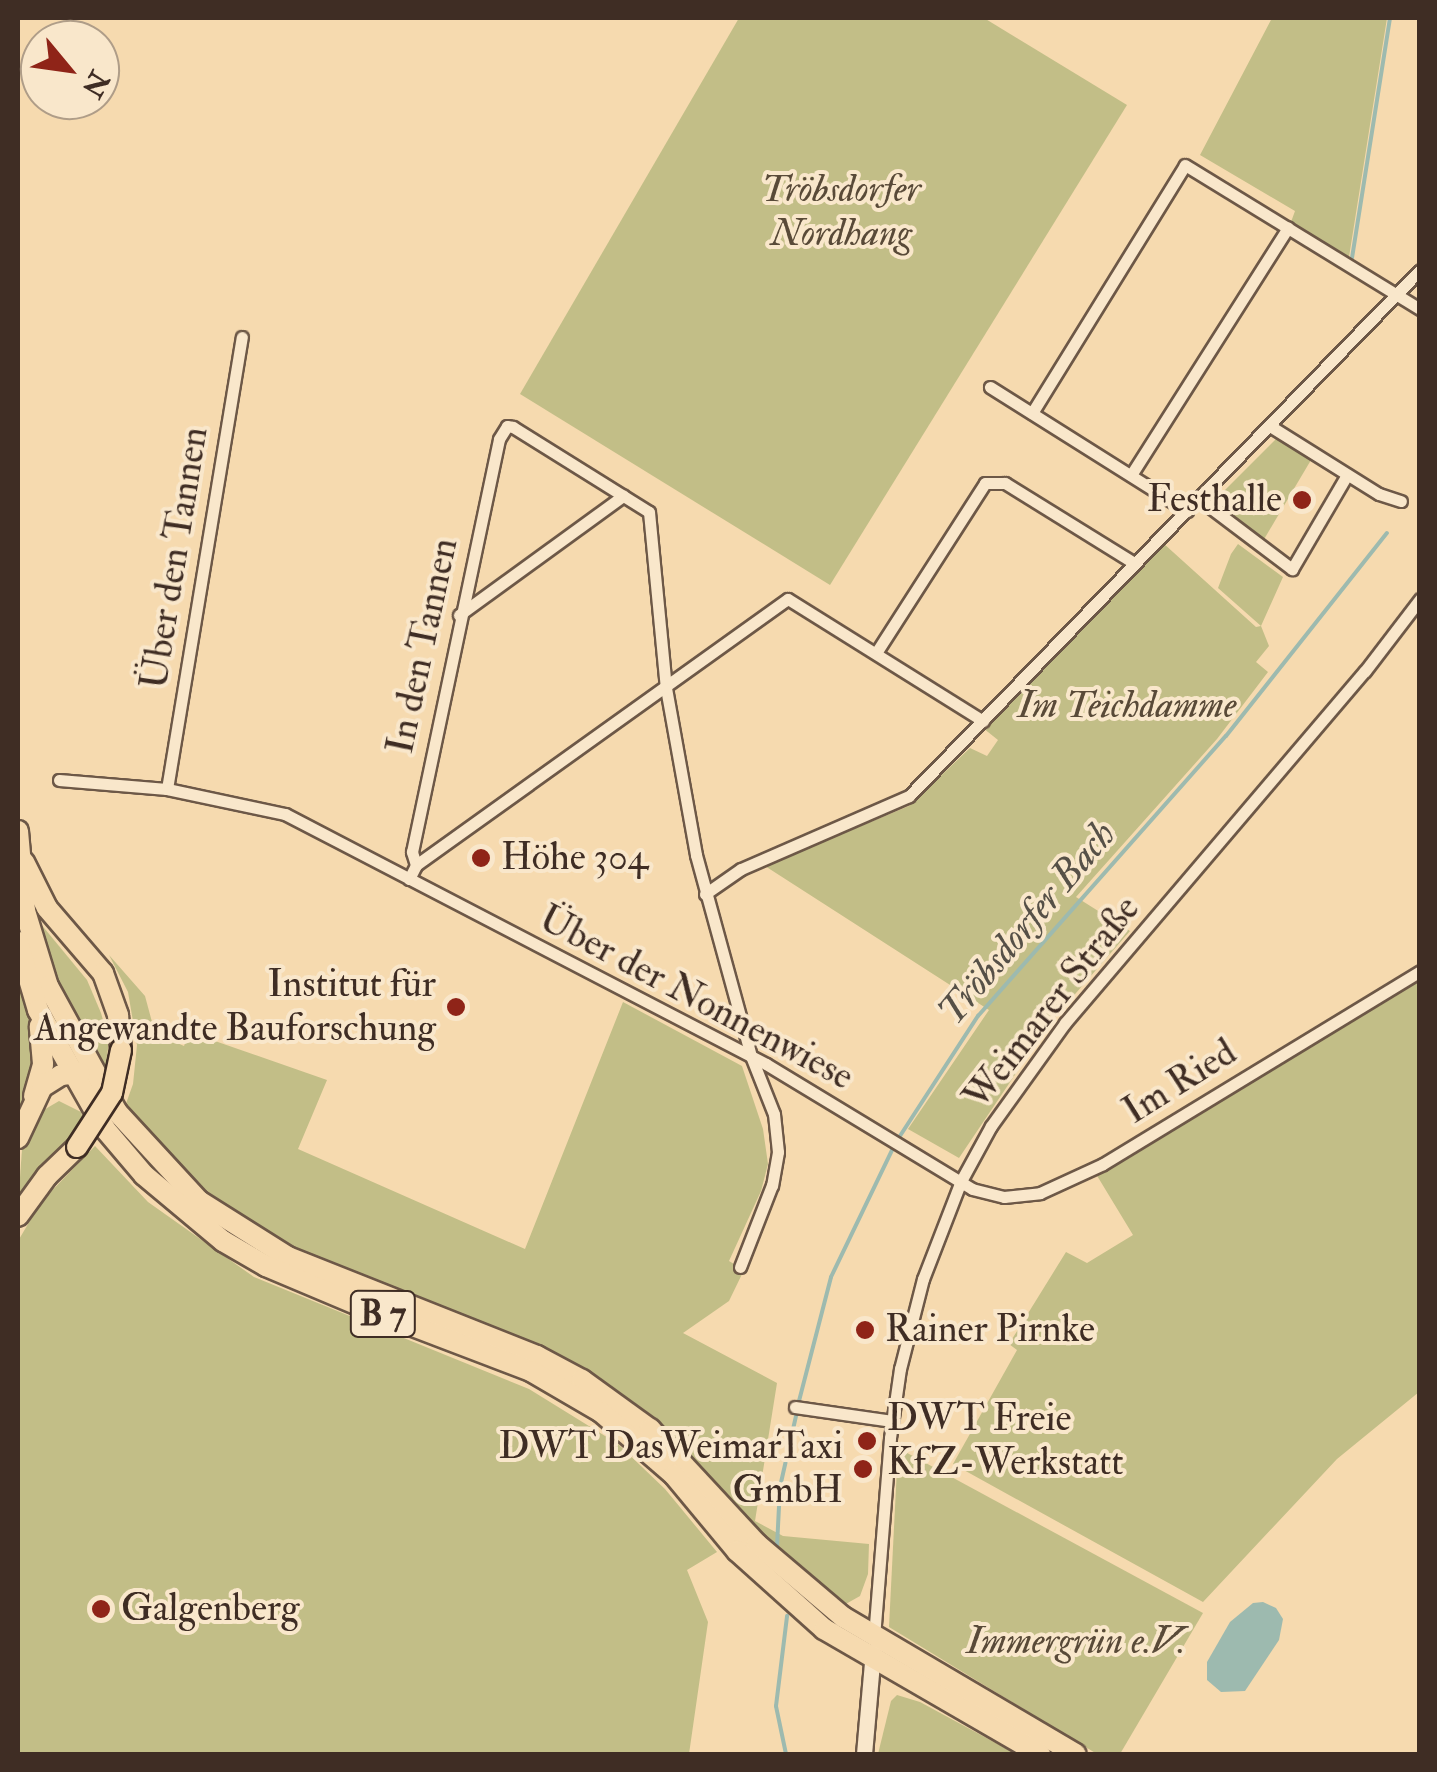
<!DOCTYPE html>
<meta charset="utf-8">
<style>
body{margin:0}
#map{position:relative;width:1437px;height:1772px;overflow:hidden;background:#f6daaf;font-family:"IM FELL Double Pica",serif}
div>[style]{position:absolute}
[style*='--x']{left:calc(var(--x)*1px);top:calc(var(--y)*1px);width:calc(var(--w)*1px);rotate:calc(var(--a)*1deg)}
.green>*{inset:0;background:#c2be87}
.water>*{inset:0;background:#9dbaaf}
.stream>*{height:4px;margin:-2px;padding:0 2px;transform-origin:2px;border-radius:2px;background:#9dbaaf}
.roads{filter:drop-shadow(2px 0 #6d5847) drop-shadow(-2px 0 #6d5847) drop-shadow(0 2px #6d5847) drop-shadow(0 -2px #6d5847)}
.minor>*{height:11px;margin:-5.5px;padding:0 5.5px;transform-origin:5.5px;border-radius:5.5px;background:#f9e7cb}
.tertiary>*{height:15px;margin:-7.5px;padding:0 7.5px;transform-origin:7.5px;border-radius:7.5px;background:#f9e7cb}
.primary>*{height:20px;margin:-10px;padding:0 10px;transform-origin:10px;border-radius:10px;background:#f6daaf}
.bridges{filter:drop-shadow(2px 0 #3f2d24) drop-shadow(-2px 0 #3f2d24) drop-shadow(0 2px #3f2d24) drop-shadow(0 -2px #3f2d24)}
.primary-bridge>*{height:20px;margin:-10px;padding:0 10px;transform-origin:10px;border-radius:10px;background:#f6daaf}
.dots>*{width:28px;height:28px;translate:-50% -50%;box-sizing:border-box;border:5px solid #f9e7cb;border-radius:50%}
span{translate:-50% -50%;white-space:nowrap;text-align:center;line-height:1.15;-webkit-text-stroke:8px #f9e7cb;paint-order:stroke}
.shield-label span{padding:2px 8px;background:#f9e7cb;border:2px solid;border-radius:8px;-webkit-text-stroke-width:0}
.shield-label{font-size:35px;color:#3f2d24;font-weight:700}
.park-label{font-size:38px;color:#594a38;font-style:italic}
.poi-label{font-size:38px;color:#3f2d24}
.right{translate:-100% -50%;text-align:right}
.left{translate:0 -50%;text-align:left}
.street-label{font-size:38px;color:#3f2d24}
.water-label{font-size:40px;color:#565047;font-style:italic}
.frame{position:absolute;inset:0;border:20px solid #3f2d24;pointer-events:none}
.north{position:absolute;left:20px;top:20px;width:100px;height:100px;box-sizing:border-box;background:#f9e7cb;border:2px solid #af9d88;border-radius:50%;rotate:119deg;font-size:28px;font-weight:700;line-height:40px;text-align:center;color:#3f2d24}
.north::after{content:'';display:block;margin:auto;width:35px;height:45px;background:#8f2418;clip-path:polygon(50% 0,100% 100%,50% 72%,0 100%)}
</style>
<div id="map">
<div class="green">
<div style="clip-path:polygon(739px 18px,984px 18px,1127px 105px,830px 585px,520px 394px)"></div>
<div style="clip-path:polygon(1272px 18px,1387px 18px,1349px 257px,1291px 222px,1295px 211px,1200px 155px)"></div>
<div style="clip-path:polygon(1277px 438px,1311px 460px,1263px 541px,1214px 501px)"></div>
<div style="clip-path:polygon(1163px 543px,1256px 627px,1261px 626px,1218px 588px,1231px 554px,1238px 544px,1283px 577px,1261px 626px,1269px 646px,1256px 662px,1268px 672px,1217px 739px,1076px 897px,1130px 931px,1049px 1024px,959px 1158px,908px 1129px,989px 1010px,765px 866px,909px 806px,970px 748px,987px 756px,998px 740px,983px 728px)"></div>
<div style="clip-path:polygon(40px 923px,87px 980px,101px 1013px,109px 1041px,104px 1078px,44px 951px)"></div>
<div style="clip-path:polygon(109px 955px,145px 996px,155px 1033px,184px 1046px,189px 1032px,327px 1080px,298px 1149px,525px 1249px,623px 1002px,742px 1066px,763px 1129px,768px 1164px,761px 1191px,729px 1261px,744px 1270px,729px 1301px,683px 1333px,777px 1383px,755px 1521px,783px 1536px,869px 1544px,868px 1574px,860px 1596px,844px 1605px,760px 1541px,686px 1457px,280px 1243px,198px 1191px,123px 1112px,133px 1084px,137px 1045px,128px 992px)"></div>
<div style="clip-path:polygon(18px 967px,36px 1028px,32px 1085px,18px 1115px)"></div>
<div style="clip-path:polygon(1419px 973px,1419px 1392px,1337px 1459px,1203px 1602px,953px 1464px,1017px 1350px,1009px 1344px,1066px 1252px,1087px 1263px,1133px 1235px,1096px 1174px)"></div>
<div style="clip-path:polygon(59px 1101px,81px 1112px,85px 1126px,18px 1206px,22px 1149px,42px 1111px)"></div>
<div style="clip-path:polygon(95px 1146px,148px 1202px,254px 1277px,529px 1389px,618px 1444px,665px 1489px,717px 1552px,687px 1570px,708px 1622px,689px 1754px,18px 1754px,18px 1241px,41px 1202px)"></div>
<div style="clip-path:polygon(898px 1448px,1203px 1613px,1120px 1754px,1097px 1754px,889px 1627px)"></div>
<div style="clip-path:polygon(897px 1695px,920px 1702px,1016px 1754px,878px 1754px,891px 1701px)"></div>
</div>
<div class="water">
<div style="clip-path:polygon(1263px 1602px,1276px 1608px,1283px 1619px,1279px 1640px,1245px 1691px,1221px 1692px,1207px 1680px,1207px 1662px,1230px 1622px,1253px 1603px)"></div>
</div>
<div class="stream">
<div style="--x:1352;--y:258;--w:243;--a:-81"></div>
<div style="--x:898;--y:1139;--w:147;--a:-57"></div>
<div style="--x:978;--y:1016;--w:374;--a:-48.5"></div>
<div style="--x:1226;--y:736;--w:259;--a:-51.6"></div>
<div style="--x:799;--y:1401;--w:128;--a:-75.5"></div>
<div style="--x:831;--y:1277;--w:143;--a:-64.3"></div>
<div style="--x:777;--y:1546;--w:59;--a:-87.1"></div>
<div style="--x:780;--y:1487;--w:73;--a:-77.3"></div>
<div style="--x:786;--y:1754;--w:49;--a:-101.8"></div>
<div style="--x:776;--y:1706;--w:91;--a:-83"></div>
</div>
<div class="roads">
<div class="minor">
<div style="--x:990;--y:387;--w:233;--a:32.2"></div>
<div style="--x:1032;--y:413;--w:291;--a:-58.3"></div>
<div style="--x:1185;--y:165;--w:276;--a:31.5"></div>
<div style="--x:1270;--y:426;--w:128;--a:32"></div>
<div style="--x:1379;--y:494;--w:23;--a:18"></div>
<div style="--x:1131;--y:475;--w:293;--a:-57.6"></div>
<div style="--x:1198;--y:498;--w:118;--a:37.1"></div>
<div style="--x:1292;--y:569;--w:109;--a:-59.7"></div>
<div style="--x:459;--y:615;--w:203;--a:-36"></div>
<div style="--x:876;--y:653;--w:202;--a:-57.3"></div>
<div style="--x:985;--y:483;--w:20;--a:0"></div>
<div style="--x:1005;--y:483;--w:152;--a:31.8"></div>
<div style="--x:59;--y:780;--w:108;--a:4.8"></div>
<div style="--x:167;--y:789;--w:121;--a:12"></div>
<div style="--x:285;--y:814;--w:542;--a:27.46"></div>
<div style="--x:766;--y:1064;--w:241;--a:31.2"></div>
<div style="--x:972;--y:1189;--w:33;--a:14"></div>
<div style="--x:1004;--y:1197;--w:36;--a:-6"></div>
<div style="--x:1040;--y:1193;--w:69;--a:-24.7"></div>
<div style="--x:1103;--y:1164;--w:371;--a:-31.3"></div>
<div style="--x:167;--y:789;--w:458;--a:-80.6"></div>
<div style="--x:416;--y:865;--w:457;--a:-35.6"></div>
<div style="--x:788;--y:599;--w:230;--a:32"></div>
<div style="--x:409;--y:879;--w:16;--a:-63"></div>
<div style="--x:416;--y:865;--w:14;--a:-107"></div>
<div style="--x:412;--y:852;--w:422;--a:-78.1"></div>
<div style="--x:499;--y:439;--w:15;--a:-58"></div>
<div style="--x:507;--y:426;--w:6;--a:9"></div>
<div style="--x:513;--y:427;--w:160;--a:32"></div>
<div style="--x:649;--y:512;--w:177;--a:84.5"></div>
<div style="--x:666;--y:688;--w:170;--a:79.8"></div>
<div style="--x:696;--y:855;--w:208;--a:74.7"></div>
<div style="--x:751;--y:1056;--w:62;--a:68.4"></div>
<div style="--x:774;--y:1114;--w:38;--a:84"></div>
<div style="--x:778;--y:1152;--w:34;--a:100"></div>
<div style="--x:772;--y:1185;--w:88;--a:111.3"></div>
<div style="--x:705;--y:894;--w:44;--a:-34.8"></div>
<div style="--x:741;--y:869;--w:183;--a:-23.5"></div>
<div style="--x:909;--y:796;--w:733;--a:-45.83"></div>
<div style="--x:795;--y:1407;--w:98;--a:8.2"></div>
<div style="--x:874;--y:1637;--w:200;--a:-85.4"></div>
<div style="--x:890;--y:1438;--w:70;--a:-81.8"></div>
<div style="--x:900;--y:1369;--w:93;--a:-75.7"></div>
<div style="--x:923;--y:1279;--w:105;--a:-68.8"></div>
<div style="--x:961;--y:1181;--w:63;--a:-61.4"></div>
<div style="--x:991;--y:1126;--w:127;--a:-54.3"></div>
<div style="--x:1065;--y:1023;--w:462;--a:-49.6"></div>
<div style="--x:1365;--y:671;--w:91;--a:-52.6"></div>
</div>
<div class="tertiary">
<div style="--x:864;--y:1754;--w:103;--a:-85"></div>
</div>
<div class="primary">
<div style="--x:18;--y:831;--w:80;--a:85"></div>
<div style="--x:25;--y:911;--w:78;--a:73"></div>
<div style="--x:48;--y:986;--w:144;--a:61.3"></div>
<div style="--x:117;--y:1112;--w:121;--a:47.3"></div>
<div style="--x:199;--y:1201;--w:105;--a:32.2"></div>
<div style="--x:288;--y:1257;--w:268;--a:21.7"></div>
<div style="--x:537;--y:1356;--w:51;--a:28.1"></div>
<div style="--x:582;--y:1380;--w:84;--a:35.8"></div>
<div style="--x:650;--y:1429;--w:157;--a:47.1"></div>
<div style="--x:757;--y:1544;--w:113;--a:40.3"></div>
<div style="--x:843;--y:1617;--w:270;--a:30.5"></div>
<div style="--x:24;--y:862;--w:51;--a:63.4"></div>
<div style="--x:47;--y:908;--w:86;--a:49.3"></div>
<div style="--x:103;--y:973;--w:45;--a:70.3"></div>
<div style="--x:118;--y:1015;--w:35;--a:85"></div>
<div style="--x:18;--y:942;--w:71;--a:73.6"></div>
<div style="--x:38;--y:1010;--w:137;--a:60.6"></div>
<div style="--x:105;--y:1129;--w:60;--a:49.7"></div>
<div style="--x:144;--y:1175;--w:103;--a:39.9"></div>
<div style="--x:223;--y:1241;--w:50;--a:30.2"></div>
<div style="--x:266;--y:1266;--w:105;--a:22.9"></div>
<div style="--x:363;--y:1307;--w:180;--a:20.9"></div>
<div style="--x:531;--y:1371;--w:81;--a:30.4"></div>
<div style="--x:601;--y:1412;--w:96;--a:40.8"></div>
<div style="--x:674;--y:1475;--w:99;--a:50.3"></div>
<div style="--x:737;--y:1551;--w:117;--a:41.9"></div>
<div style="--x:824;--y:1629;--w:250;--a:30.1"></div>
<div style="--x:34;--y:1096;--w:33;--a:-74"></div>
<div style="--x:43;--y:1064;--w:38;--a:-95"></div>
<div style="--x:18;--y:1138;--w:56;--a:-64.8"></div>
<div style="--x:42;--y:1087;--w:22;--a:-32"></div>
<div style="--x:61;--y:1075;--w:19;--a:-6"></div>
<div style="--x:18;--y:1216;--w:49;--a:-54.1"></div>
<div style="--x:47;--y:1176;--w:42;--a:-44"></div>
</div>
</div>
<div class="bridges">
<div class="primary-bridge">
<div style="--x:77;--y:1147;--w:64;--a:-57.1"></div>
<div style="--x:112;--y:1093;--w:44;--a:-78.2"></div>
</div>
</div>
<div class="dots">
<div style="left:1302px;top:500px;background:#8f2418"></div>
<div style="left:481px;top:858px;background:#8f2418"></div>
<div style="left:456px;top:1007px;background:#8f2418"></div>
<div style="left:865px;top:1330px;background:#8f2418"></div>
<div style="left:867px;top:1441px;background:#8f2418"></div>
<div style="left:863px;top:1469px;background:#8f2418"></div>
<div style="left:101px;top:1609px;background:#8f2418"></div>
</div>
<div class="shield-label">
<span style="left:383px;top:1314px">B 7</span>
</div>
<div class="park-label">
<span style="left:841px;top:212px">Tröbsdorfer<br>Nordhang</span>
<span style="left:1127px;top:706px">Im Teichdamme</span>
<span style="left:1076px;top:1642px">Immergrün e.V.</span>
</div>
<div class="poi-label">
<span class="right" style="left:1282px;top:500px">Festhalle</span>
<span class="left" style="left:501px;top:858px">Höhe 304</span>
<span class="right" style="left:436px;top:1007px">Institut für<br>Angewandte Bauforschung</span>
<span class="left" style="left:885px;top:1330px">Rainer Pirnke</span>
<span class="left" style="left:887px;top:1441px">DWT Freie<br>KfZ-Werkstatt</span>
<span class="right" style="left:843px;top:1469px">DWT DasWeimarTaxi<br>GmbH</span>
<span class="left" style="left:121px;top:1609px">Galgenberg</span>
</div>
<div class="street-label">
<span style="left:175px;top:558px;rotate:-81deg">Über den Tannen</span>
<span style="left:423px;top:646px;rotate:-78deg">In den Tannen</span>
<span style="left:696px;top:998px;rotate:28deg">Über der Nonnenwiese</span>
<span style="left:1052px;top:1003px;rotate:-52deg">Weimarer Straße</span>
<span style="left:1180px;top:1082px;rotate:-32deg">Im Ried</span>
</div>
<div class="water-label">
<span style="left:1027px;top:923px;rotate:-50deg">Tröbsdorfer Bach</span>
</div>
<div class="frame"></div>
<div class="north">N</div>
</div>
